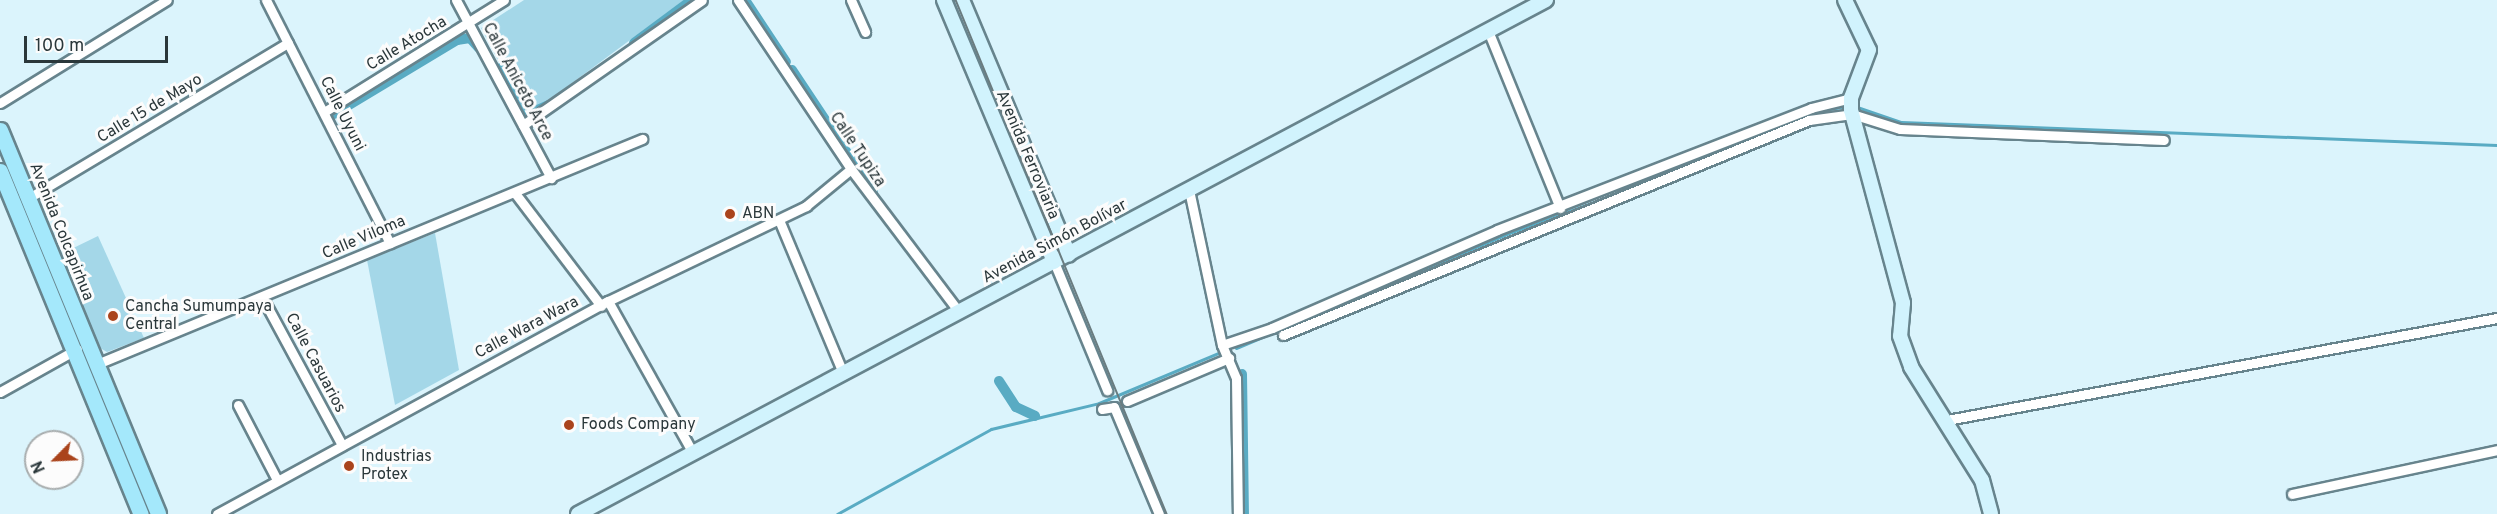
<!DOCTYPE html>
<meta charset="utf-8">
<style>
body{margin:0}
#map{position:relative;width:2497px;height:514px;overflow:hidden;background:#dbf4fc;font-family:Overpass,sans-serif}
div>[style]{position:absolute}
[style*='--x']{left:calc(var(--x)*1px);top:calc(var(--y)*1px);width:calc(var(--w)*1px);rotate:calc(var(--a)*1deg)}
.green>*{inset:0;background:#a4d7e8}
.stream>*{height:3px;margin:-1.5px;padding:0 1.5px;transform-origin:1.5px;border-radius:1.5px;background:#59abc3}
.canal>*{height:10px;margin:-5px;padding:0 5px;transform-origin:5px;border-radius:5px;background:#59abc3}
.roads{filter:drop-shadow(2px 0 #67848d) drop-shadow(-2px 0 #67848d) drop-shadow(0 2px #67848d) drop-shadow(0 -2px #67848d)}
.street>*{height:9px;margin:-4.5px;padding:0 4.5px;transform-origin:4.5px;border-radius:4.5px;background:#fff}
.secondary>*{height:14px;margin:-7px;padding:0 7px;transform-origin:7px;border-radius:7px;background:#d1f3fd}
.primary>*{height:15px;margin:-7.5px;padding:0 7.5px;transform-origin:7.5px;border-radius:7.5px;background:#a4e8fb}
.tram>*{height:1.5px;margin:-0.75px;padding:0 0.75px;transform-origin:0.75px;border-radius:0.75px;background:#6a7c80}
.dots>*{width:16px;height:16px;translate:-50% -50%;box-sizing:border-box;border:3px solid #fcfcfc;border-radius:50%}
span{translate:-50% -50%;white-space:nowrap;text-align:center;line-height:1.15;-webkit-text-stroke:6px #fcfcfc;paint-order:stroke}
.street-label{font-size:16px;color:#2a373a}
.poi-label{font-size:16px;color:#2a373a}
.left{translate:0 -50%;text-align:left}
.north{position:absolute;left:24px;top:430px;width:60px;height:60px;box-sizing:border-box;background:#fcfcfc;border:2px solid #a8adae;border-radius:50%;rotate:246deg;font-size:16px;font-weight:700;line-height:24px;text-align:center;color:#2a373a}
.north::after{content:'';display:block;margin:auto;width:21px;height:27px;background:#aa441c;clip-path:polygon(50% 0,100% 100%,50% 72%,0 100%)}
.scale{position:absolute;left:24px;top:36px;width:144px;height:27px;box-sizing:border-box;border:3px solid #2a373a;border-top:0;padding-left:8px;font-size:18px;line-height:21px;white-space:nowrap;color:#2a373a;-webkit-text-stroke:4px #fcfcfc;paint-order:stroke}
</style>
<div id="map">
<div class="green">
<div style="clip-path:polygon(524px 0,684px 0,533px 112px,523px 109px,481px 28px)"></div>
<div style="clip-path:polygon(435px 233px,459px 370px,395px 405px,367px 260px)"></div>
<div style="clip-path:polygon(98px 236px,144px 338px,107px 352px,100px 348px,59px 255px)"></div>
</div>
<div class="stream">
<div style="--x:1854;--y:106;--w:50;--a:18.8"></div>
<div style="--x:1901;--y:122;--w:596;--a:2.21"></div>
<div style="--x:1236;--y:348;--w:299;--a:-22.8"></div>
<div style="--x:1512;--y:232;--w:96;--a:-20.1"></div>
<div style="--x:1602;--y:199;--w:228;--a:-22.4"></div>
<div style="--x:1813;--y:112;--w:35;--a:-10"></div>
<div style="--x:837;--y:514;--w:176;--a:-28.9"></div>
<div style="--x:991;--y:429;--w:111;--a:-13.5"></div>
<div style="--x:1099;--y:403;--w:129;--a:-22.8"></div>
</div>
<div class="canal">
<div style="--x:745;--y:0;--w:74;--a:56.5"></div>
<div style="--x:634;--y:43;--w:72;--a:-36.6"></div>
<div style="--x:502;--y:67;--w:47;--a:63.4"></div>
<div style="--x:523;--y:109;--w:10;--a:17"></div>
<div style="--x:533;--y:112;--w:17;--a:-24"></div>
<div style="--x:792;--y:70;--w:146;--a:56.4"></div>
<div style="--x:334;--y:114;--w:144;--a:-31"></div>
<div style="--x:457;--y:40;--w:13;--a:-9"></div>
<div style="--x:470;--y:38;--w:13;--a:48"></div>
<div style="--x:1242;--y:374;--w:140;--a:89.2"></div>
<div style="--x:999;--y:381;--w:31;--a:57"></div>
<div style="--x:1016;--y:407;--w:21;--a:25"></div>
</div>
<div class="roads">
<div class="street">
<div style="--x:266;--y:0;--w:273;--a:63"></div>
<div style="--x:456;--y:0;--w:202;--a:61.9"></div>
<div style="--x:738;--y:0;--w:203;--a:56.2"></div>
<div style="--x:851;--y:169;--w:179;--a:52.9"></div>
<div style="--x:851;--y:0;--w:35;--a:66"></div>
<div style="--x:1489;--y:33;--w:189;--a:67.9"></div>
<div style="--x:0;--y:103;--w:196;--a:-31.7"></div>
<div style="--x:324;--y:112;--w:212;--a:-31.9"></div>
<div style="--x:523;--y:125;--w:218;--a:-34.9"></div>
<div style="--x:1189;--y:190;--w:158;--a:78"></div>
<div style="--x:1222;--y:345;--w:36;--a:67"></div>
<div style="--x:1236;--y:378;--w:136;--a:89.2"></div>
<div style="--x:515;--y:193;--w:142;--a:52.7"></div>
<div style="--x:27;--y:199;--w:304;--a:-30.9"></div>
<div style="--x:779;--y:220;--w:166;--a:67.3"></div>
<div style="--x:1054;--y:262;--w:139;--a:67.5"></div>
<div style="--x:262;--y:297;--w:166;--a:61.6"></div>
<div style="--x:608;--y:301;--w:174;--a:60.8"></div>
<div style="--x:1283;--y:335;--w:568;--a:-22.23"></div>
<div style="--x:1809;--y:120;--w:43;--a:-7.9"></div>
<div style="--x:1852;--y:114;--w:50;--a:17.4"></div>
<div style="--x:1900;--y:129;--w:264;--a:2.4"></div>
<div style="--x:1222;--y:345;--w:53;--a:-18.8"></div>
<div style="--x:1272;--y:328;--w:245;--a:-23.5"></div>
<div style="--x:1497;--y:230;--w:337;--a:-21.2"></div>
<div style="--x:1811;--y:108;--w:41;--a:-14"></div>
<div style="--x:97;--y:364;--w:590;--a:-22.43"></div>
<div style="--x:0;--y:392;--w:88;--a:-29.2"></div>
<div style="--x:1127;--y:401;--w:111;--a:-22.9"></div>
<div style="--x:238;--y:405;--w:82;--a:62.5"></div>
<div style="--x:1102;--y:409;--w:12;--a:-9"></div>
<div style="--x:1114;--y:407;--w:116;--a:67.2"></div>
<div style="--x:1947;--y:420;--w:559;--a:-10.51"></div>
<div style="--x:2292;--y:494;--w:210;--a:-12.1"></div>
<div style="--x:217;--y:514;--w:445;--a:-28.6"></div>
<div style="--x:608;--y:301;--w:220;--a:-25.6"></div>
<div style="--x:806;--y:206;--w:58;--a:-39.4"></div>
</div>
<div class="secondary">
<div style="--x:944;--y:0;--w:284;--a:67.2"></div>
<div style="--x:962;--y:0;--w:276;--a:67.2"></div>
<div style="--x:1845;--y:0;--w:55;--a:64.4"></div>
<div style="--x:1869;--y:50;--w:51;--a:110.6"></div>
<div style="--x:1851;--y:98;--w:12;--a:90"></div>
<div style="--x:1851;--y:110;--w:200;--a:74.9"></div>
<div style="--x:1903;--y:303;--w:33;--a:95"></div>
<div style="--x:1900;--y:336;--w:33;--a:70"></div>
<div style="--x:1911;--y:367;--w:133;--a:57.9"></div>
<div style="--x:1982;--y:480;--w:35;--a:75"></div>
<div style="--x:578;--y:514;--w:1096;--a:-27.97"></div>
</div>
<div class="primary">
<div style="--x:0;--y:130;--w:415;--a:67.6"></div>
<div style="--x:0;--y:171;--w:371;--a:67.7"></div>
</div>
</div>
<div class="tram">
<div style="--x:956;--y:0;--w:556;--a:67.68"></div>
</div>
<div class="dots">
<div style="left:730px;top:214px;background:#aa441c"></div>
<div style="left:113px;top:316px;background:#aa441c"></div>
<div style="left:569px;top:425px;background:#aa441c"></div>
<div style="left:349px;top:466px;background:#aa441c"></div>
</div>
<div class="street-label">
<span style="left:407px;top:44px;rotate:-31deg">Calle Atocha</span>
<span style="left:517px;top:82px;rotate:62deg">Calle Aniceto Arce</span>
<span style="left:150px;top:109px;rotate:-31deg">Calle 15 de Mayo</span>
<span style="left:342px;top:114px;rotate:63deg">Calle Uyuni</span>
<span style="left:857px;top:150px;rotate:56deg">Calle Tupiza</span>
<span style="left:1027px;top:155px;rotate:67deg">Avenida Ferroviaria</span>
<span style="left:61px;top:232px;rotate:68deg">Avenida Colcapirhua</span>
<span style="left:364px;top:238px;rotate:-23deg">Calle Viloma</span>
<span style="left:1055px;top:242px;rotate:-28deg">Avenida Simón Bolívar</span>
<span style="left:527px;top:328px;rotate:-28deg">Calle Wara Wara</span>
<span style="left:315px;top:363px;rotate:62deg">Calle Casuarios</span>
</div>
<div class="poi-label">
<span class="left" style="left:742px;top:214px">ABN</span>
<span class="left" style="left:125px;top:316px">Cancha Sumumpaya<br>Central</span>
<span class="left" style="left:581px;top:425px">Foods Company</span>
<span class="left" style="left:361px;top:466px">Industrias<br>Protex</span>
</div>
<div class="north">N</div>
<div class="scale">100 m</div>
</div>
